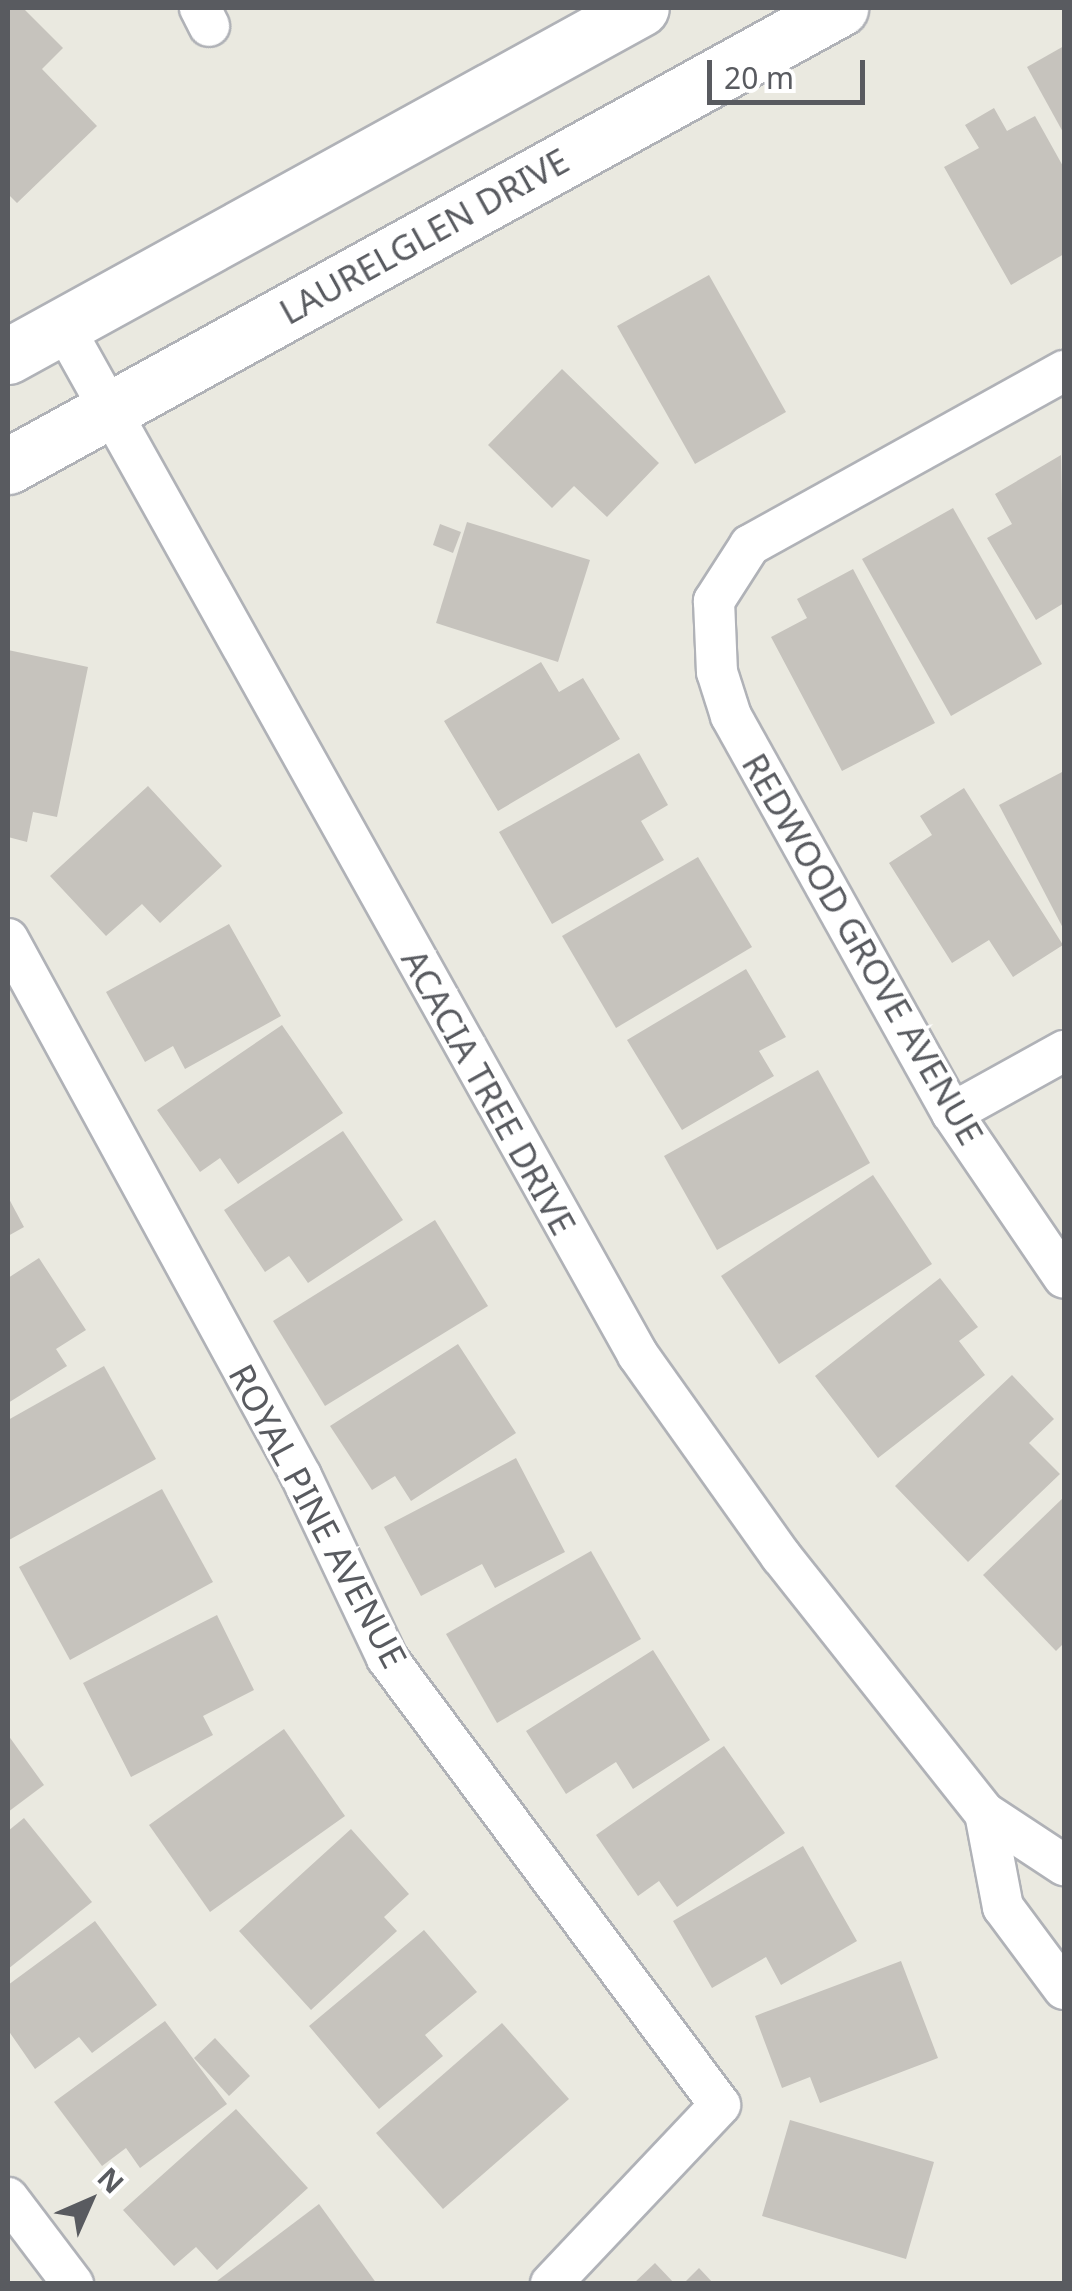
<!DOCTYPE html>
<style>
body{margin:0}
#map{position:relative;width:1072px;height:2291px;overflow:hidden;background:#eae9e0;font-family:"Noto Sans",sans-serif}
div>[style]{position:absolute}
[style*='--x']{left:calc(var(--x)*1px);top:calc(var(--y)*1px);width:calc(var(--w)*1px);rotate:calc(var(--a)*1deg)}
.building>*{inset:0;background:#c6c3bd}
.roads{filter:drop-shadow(2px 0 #b0b2b7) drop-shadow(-2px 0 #b0b2b7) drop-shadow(0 2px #b0b2b7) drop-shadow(0 -2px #b0b2b7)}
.street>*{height:40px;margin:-20px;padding:0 20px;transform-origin:20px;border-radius:20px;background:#fff}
.secondary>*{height:55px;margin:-27.5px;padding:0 27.5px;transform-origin:27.5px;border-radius:27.5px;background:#fff}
span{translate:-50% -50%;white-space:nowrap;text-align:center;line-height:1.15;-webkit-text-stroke:8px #fff;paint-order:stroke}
.street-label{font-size:35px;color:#595b60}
.frame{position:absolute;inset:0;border:10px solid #595b60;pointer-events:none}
.north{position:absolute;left:40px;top:2151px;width:100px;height:100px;-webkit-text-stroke:8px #fff;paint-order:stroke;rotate:45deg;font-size:28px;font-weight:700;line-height:40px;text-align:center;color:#595b60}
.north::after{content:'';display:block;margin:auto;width:35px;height:45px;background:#595b60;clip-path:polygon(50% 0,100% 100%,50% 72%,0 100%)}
.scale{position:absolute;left:707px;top:60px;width:158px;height:45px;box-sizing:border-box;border:5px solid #595b60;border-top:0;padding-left:12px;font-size:30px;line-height:35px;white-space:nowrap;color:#595b60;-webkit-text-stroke:8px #fff;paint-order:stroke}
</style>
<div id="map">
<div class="building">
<div style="clip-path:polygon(8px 8px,23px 8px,63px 48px,42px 69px,97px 126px,17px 203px,8px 194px)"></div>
<div style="clip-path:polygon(1064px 46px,1064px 134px,1027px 67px)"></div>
<div style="clip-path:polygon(994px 108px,1007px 131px,1035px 116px,1064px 168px,1064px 254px,1011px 285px,944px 167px,979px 148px,965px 125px)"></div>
<div style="clip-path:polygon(709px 275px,786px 412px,695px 464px,617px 326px)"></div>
<div style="clip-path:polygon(562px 369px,659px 463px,607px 517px,574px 486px,552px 508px,488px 445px)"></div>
<div style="clip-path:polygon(1061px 455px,1064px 603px,1036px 620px,987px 538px,1012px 524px,995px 494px)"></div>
<div style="clip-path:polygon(953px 508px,1042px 664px,951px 716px,862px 559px)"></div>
<div style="clip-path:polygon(467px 522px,590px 560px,558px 662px,436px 623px)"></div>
<div style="clip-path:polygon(440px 524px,461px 532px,453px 553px,433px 545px)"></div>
<div style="clip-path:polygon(853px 569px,935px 723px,842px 771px,771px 637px,807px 618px,797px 599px)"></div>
<div style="clip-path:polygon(8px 650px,88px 667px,57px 817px,33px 812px,27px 842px,8px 837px)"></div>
<div style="clip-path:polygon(541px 662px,559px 692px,583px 678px,620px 739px,498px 811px,444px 721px)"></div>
<div style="clip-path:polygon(639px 753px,668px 805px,641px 821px,664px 860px,552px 924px,499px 832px)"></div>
<div style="clip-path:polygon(1064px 771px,1064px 930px,999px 805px)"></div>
<div style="clip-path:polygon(148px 786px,222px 866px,160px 923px,142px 904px,106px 936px,50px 876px)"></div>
<div style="clip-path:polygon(964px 788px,1063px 945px,1013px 977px,989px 940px,952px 963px,889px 863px,932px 835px,920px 816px)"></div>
<div style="clip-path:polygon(698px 857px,752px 947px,616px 1028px,562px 936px)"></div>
<div style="clip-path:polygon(229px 924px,281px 1016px,185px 1069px,173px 1046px,145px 1062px,106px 992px)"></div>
<div style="clip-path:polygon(746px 969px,786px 1037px,759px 1051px,774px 1076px,682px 1130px,627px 1040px)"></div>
<div style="clip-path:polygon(282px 1025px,343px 1113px,238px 1184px,220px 1158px,200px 1172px,157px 1110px)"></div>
<div style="clip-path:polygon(818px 1070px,870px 1163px,717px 1250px,664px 1156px)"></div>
<div style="clip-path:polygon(343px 1131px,403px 1220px,308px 1283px,289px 1256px,265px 1272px,224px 1210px)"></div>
<div style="clip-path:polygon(873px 1175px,932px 1264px,779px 1364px,721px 1276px)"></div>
<div style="clip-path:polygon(8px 1197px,24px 1227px,8px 1236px)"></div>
<div style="clip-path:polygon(435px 1220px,488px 1306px,325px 1406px,273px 1321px)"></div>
<div style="clip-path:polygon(39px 1258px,86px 1330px,56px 1349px,67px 1366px,8px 1403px,8px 1278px)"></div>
<div style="clip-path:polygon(940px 1278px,978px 1327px,959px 1341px,985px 1375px,878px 1458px,815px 1376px)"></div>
<div style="clip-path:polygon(458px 1344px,516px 1433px,411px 1501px,395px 1476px,372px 1490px,330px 1426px)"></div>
<div style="clip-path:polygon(104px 1366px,156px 1459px,9px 1540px,8px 1420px)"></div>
<div style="clip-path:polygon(1012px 1375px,1054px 1419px,1029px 1443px,1060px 1474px,968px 1562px,895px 1486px)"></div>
<div style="clip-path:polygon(516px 1458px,565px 1552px,495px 1588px,482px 1564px,421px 1596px,384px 1527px)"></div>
<div style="clip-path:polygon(162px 1489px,213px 1582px,70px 1660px,19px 1567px)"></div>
<div style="clip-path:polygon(1064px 1497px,1064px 1643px,1056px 1651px,983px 1575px)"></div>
<div style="clip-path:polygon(591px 1551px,641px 1639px,497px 1723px,446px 1634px)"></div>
<div style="clip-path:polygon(217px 1615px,254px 1690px,203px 1716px,213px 1735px,131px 1777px,83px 1683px)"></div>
<div style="clip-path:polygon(653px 1650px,710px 1740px,633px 1789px,616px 1762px,566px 1794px,526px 1731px)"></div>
<div style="clip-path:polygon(284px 1729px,345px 1816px,210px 1912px,149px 1825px)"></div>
<div style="clip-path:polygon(8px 1735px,44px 1785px,8px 1812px)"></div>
<div style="clip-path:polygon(724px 1746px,785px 1833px,677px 1907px,659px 1881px,638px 1896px,596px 1835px)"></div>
<div style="clip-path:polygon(24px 1818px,92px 1902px,8px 1969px,8px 1831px)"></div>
<div style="clip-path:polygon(351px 1829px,409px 1894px,384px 1917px,397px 1931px,311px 2010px,239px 1931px)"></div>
<div style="clip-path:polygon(803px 1846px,857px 1941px,781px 1985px,766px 1957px,712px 1988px,673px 1921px)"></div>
<div style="clip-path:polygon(95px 1921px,157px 2005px,92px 2053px,79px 2037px,35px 2069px,8px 2030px,8px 1985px)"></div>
<div style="clip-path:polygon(424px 1930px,477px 1992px,425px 2035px,443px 2056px,379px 2109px,309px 2026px)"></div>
<div style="clip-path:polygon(901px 1961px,938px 2058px,820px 2103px,810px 2077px,782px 2088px,755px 2016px)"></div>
<div style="clip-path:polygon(165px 2021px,227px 2104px,140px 2168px,126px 2148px,102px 2166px,54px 2102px)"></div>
<div style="clip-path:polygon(502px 2023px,569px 2099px,443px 2209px,376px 2133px)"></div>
<div style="clip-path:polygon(215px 2038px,250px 2076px,229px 2096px,194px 2058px)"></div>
<div style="clip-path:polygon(236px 2109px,308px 2188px,217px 2270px,196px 2247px,174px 2266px,123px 2210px)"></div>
<div style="clip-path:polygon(790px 2120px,934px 2162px,906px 2259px,762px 2216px)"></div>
<div style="clip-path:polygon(319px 2204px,377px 2284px,213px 2284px)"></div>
<div style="clip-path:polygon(655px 2263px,675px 2284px,633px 2284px)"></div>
<div style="clip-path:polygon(699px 2268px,714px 2284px,683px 2284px)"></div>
</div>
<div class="roads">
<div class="street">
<div style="--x:200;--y:8;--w:20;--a:63"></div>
<div style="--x:63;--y:326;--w:1179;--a:60.8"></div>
<div style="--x:638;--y:1355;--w:247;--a:54.6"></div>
<div style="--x:781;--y:1556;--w:328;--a:51.6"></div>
<div style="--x:985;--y:1813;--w:95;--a:33.4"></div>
<div style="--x:1064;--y:371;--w:359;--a:151"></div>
<div style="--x:750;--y:545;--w:67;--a:122.7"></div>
<div style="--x:714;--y:601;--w:71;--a:87.6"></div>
<div style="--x:717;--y:672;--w:46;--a:72.3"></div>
<div style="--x:731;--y:716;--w:454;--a:60.9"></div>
<div style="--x:952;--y:1113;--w:199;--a:55.8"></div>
<div style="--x:8;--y:939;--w:612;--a:61.38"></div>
<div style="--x:301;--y:1476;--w:201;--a:64.7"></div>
<div style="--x:387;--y:1658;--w:557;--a:53.32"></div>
<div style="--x:720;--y:2105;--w:246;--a:133.4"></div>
<div style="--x:952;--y:1113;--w:128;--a:-29"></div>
<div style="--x:985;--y:1813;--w:96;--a:79.2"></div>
<div style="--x:1003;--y:1907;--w:102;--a:53.4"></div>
<div style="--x:8;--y:2198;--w:108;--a:52.9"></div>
</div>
<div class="secondary">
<div style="--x:8;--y:356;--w:722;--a:-28.8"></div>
<div style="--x:8;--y:466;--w:950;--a:-28.83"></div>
</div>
</div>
<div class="street-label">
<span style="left:424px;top:236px;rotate:-29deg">LAURELGLEN DRIVE</span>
<span style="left:863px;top:949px;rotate:60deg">REDWOOD GROVE AVENUE</span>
<span style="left:489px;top:1092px;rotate:61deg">ACACIA TREE DRIVE</span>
<span style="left:318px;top:1516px;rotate:62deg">ROYAL PINE AVENUE</span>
</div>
<div class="frame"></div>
<div class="north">N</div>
<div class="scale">20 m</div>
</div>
